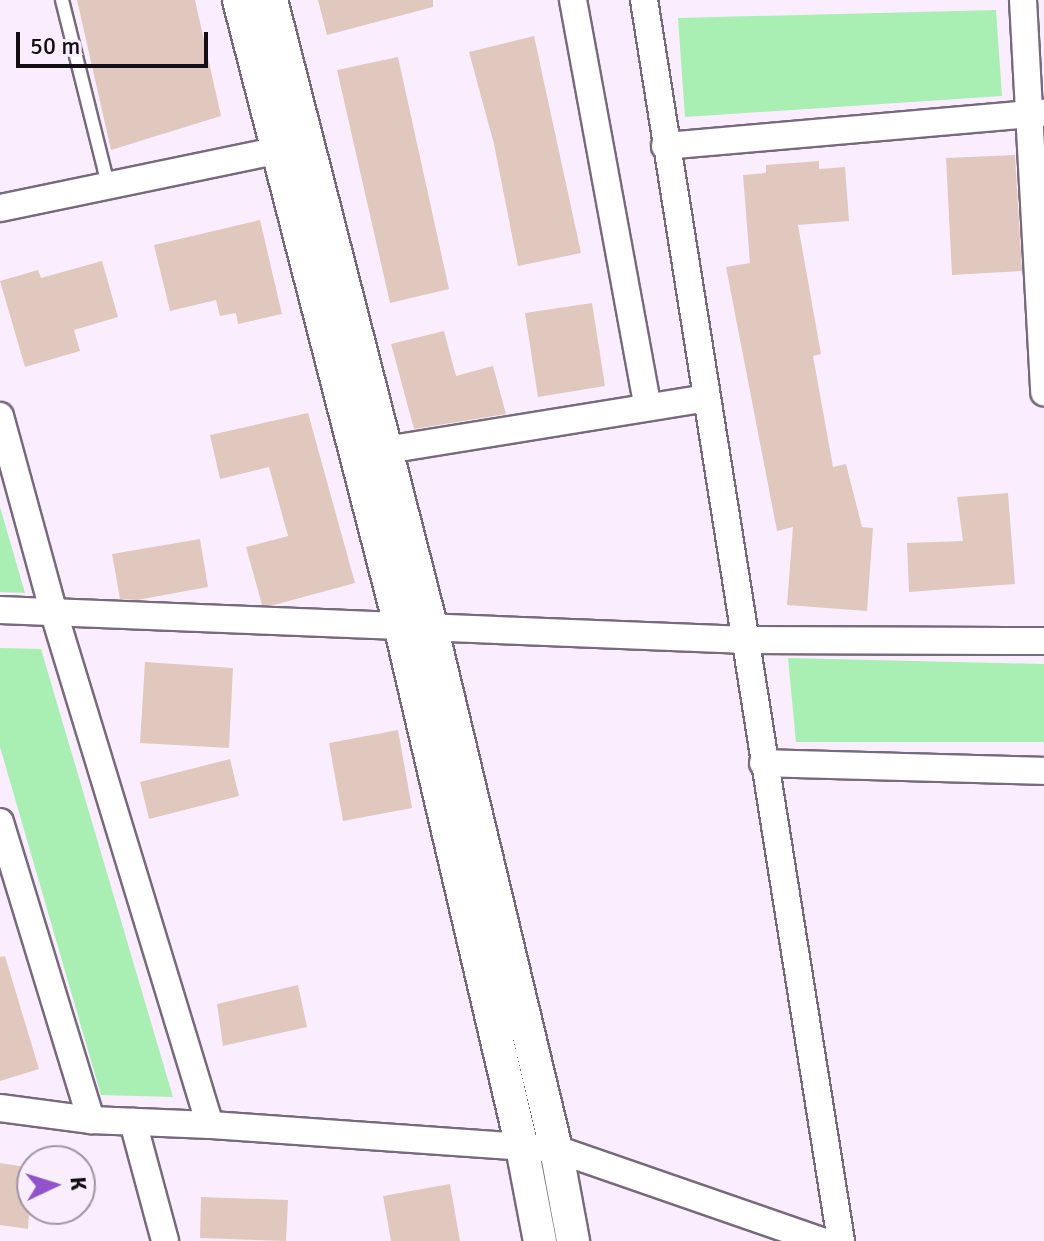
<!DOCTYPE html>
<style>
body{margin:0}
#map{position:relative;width:1044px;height:1241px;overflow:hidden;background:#faeefe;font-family:Signika,sans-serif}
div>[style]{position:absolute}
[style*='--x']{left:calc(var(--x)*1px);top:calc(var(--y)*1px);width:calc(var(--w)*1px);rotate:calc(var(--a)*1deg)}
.green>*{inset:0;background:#a9eeb2}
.building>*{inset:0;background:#e1c8be}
.roads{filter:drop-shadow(2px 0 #776a7c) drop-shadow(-2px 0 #776a7c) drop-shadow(0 2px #776a7c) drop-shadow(0 -2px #776a7c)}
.service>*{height:12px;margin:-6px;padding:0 6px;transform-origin:6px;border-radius:6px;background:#fff}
.minor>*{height:26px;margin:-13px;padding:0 13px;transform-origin:13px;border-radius:13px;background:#fff}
.tertiary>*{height:32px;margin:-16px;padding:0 16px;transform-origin:16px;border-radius:16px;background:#fff}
span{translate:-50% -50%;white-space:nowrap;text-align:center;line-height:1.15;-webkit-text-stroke:7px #faeefe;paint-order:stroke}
.north{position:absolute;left:16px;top:1145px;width:80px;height:80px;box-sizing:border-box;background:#faeefe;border:2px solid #9e95a1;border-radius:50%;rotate:86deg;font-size:22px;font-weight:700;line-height:32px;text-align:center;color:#140f15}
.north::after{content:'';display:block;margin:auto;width:28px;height:36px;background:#8f54cc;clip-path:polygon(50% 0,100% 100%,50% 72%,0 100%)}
.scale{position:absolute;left:16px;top:32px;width:192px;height:36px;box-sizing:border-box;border:4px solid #140f15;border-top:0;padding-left:10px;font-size:24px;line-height:28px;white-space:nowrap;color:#140f15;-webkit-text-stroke:6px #faeefe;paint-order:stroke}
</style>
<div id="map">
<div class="green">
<div style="clip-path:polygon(996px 10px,1002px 96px,685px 117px,678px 18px)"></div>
<div style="clip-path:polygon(0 507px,25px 593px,0 592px)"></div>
<div style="clip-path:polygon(0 648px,41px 649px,173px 1097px,101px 1095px,0 747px)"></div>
<div style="clip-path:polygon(788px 658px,1044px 664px,1044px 742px,796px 742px)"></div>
</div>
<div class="building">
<div style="clip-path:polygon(77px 0,195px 0,221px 116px,111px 150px)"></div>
<div style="clip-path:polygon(318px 0,433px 0,433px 7px,327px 35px)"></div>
<div style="clip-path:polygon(534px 36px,581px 253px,518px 266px,494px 144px,469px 52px)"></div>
<div style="clip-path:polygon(398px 57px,449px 289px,390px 303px,337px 70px)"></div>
<div style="clip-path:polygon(1015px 155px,1022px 271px,952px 275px,946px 158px)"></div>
<div style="clip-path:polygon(819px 161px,819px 169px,845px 167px,849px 221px,798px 225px,821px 354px,813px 356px,833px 467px,846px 464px,862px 527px,873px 528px,867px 611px,787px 605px,793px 527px,777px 531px,726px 267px,750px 263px,743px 175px,766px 173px,766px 165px)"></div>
<div style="clip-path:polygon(260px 220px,282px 314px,238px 324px,236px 313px,220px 316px,216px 300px,170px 311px,154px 245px)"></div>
<div style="clip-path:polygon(102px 261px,118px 317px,74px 330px,80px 351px,25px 367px,0 281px,38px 270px,41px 278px)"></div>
<div style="clip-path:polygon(592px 303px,605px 386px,538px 397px,525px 313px)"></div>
<div style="clip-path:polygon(444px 331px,456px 376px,493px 366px,506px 414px,414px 429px,391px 344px)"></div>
<div style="clip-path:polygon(308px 413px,355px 583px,274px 605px,262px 605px,246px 547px,288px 536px,269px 467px,220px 479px,210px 435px)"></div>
<div style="clip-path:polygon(1008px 493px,1015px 584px,909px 592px,907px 543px,963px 541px,957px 497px)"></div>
<div style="clip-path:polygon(200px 539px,208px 587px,137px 600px,120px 599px,112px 554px)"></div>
<div style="clip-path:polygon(145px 662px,233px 668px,229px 748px,140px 743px)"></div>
<div style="clip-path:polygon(398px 730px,412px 808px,343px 821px,329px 743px)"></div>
<div style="clip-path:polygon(230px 759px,239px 796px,149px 819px,140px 782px)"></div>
<div style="clip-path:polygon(5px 956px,39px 1069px,0 1081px,0 957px)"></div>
<div style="clip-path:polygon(298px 985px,307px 1027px,223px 1046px,217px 1004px)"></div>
<div style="clip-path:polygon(0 1163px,32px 1168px,28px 1229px,0 1225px)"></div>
<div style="clip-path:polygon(450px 1184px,460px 1241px,391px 1241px,383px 1196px)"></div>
<div style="clip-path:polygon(201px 1197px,288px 1200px,286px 1241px,200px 1238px)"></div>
</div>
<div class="roads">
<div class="service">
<div style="--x:62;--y:0;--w:191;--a:76"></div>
</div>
<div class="minor">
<div style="--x:573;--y:0;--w:412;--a:79.6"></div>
<div style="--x:644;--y:0;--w:1257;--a:80.98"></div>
<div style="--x:1023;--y:0;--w:393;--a:86.9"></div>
<div style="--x:665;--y:146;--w:380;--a:-5"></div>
<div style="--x:0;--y:208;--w:285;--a:-11.7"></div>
<div style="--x:0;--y:416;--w:201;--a:74.7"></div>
<div style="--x:53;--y:610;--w:538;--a:73.05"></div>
<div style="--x:386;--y:450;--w:324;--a:-9.2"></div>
<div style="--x:0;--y:610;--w:747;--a:2.3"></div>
<div style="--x:746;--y:640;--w:298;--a:0.2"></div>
<div style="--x:763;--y:763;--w:281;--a:1.6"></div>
<div style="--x:0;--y:822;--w:312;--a:73"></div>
<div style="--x:0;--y:1108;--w:92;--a:7.5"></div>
<div style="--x:91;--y:1120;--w:119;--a:2.4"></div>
<div style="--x:210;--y:1125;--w:347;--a:4"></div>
<div style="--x:556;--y:1149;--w:281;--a:19.1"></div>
<div style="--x:133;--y:1122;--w:123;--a:74.9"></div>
</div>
<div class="tertiary">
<div style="--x:239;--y:0;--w:645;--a:75.55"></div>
<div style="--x:400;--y:625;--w:536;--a:76.85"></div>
<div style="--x:522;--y:1147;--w:96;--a:79.2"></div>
<div style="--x:271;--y:0;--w:646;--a:75.66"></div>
<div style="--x:431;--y:626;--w:538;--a:76.56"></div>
<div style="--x:556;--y:1149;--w:94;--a:79.5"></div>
</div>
</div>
<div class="north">K</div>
<div class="scale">50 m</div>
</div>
